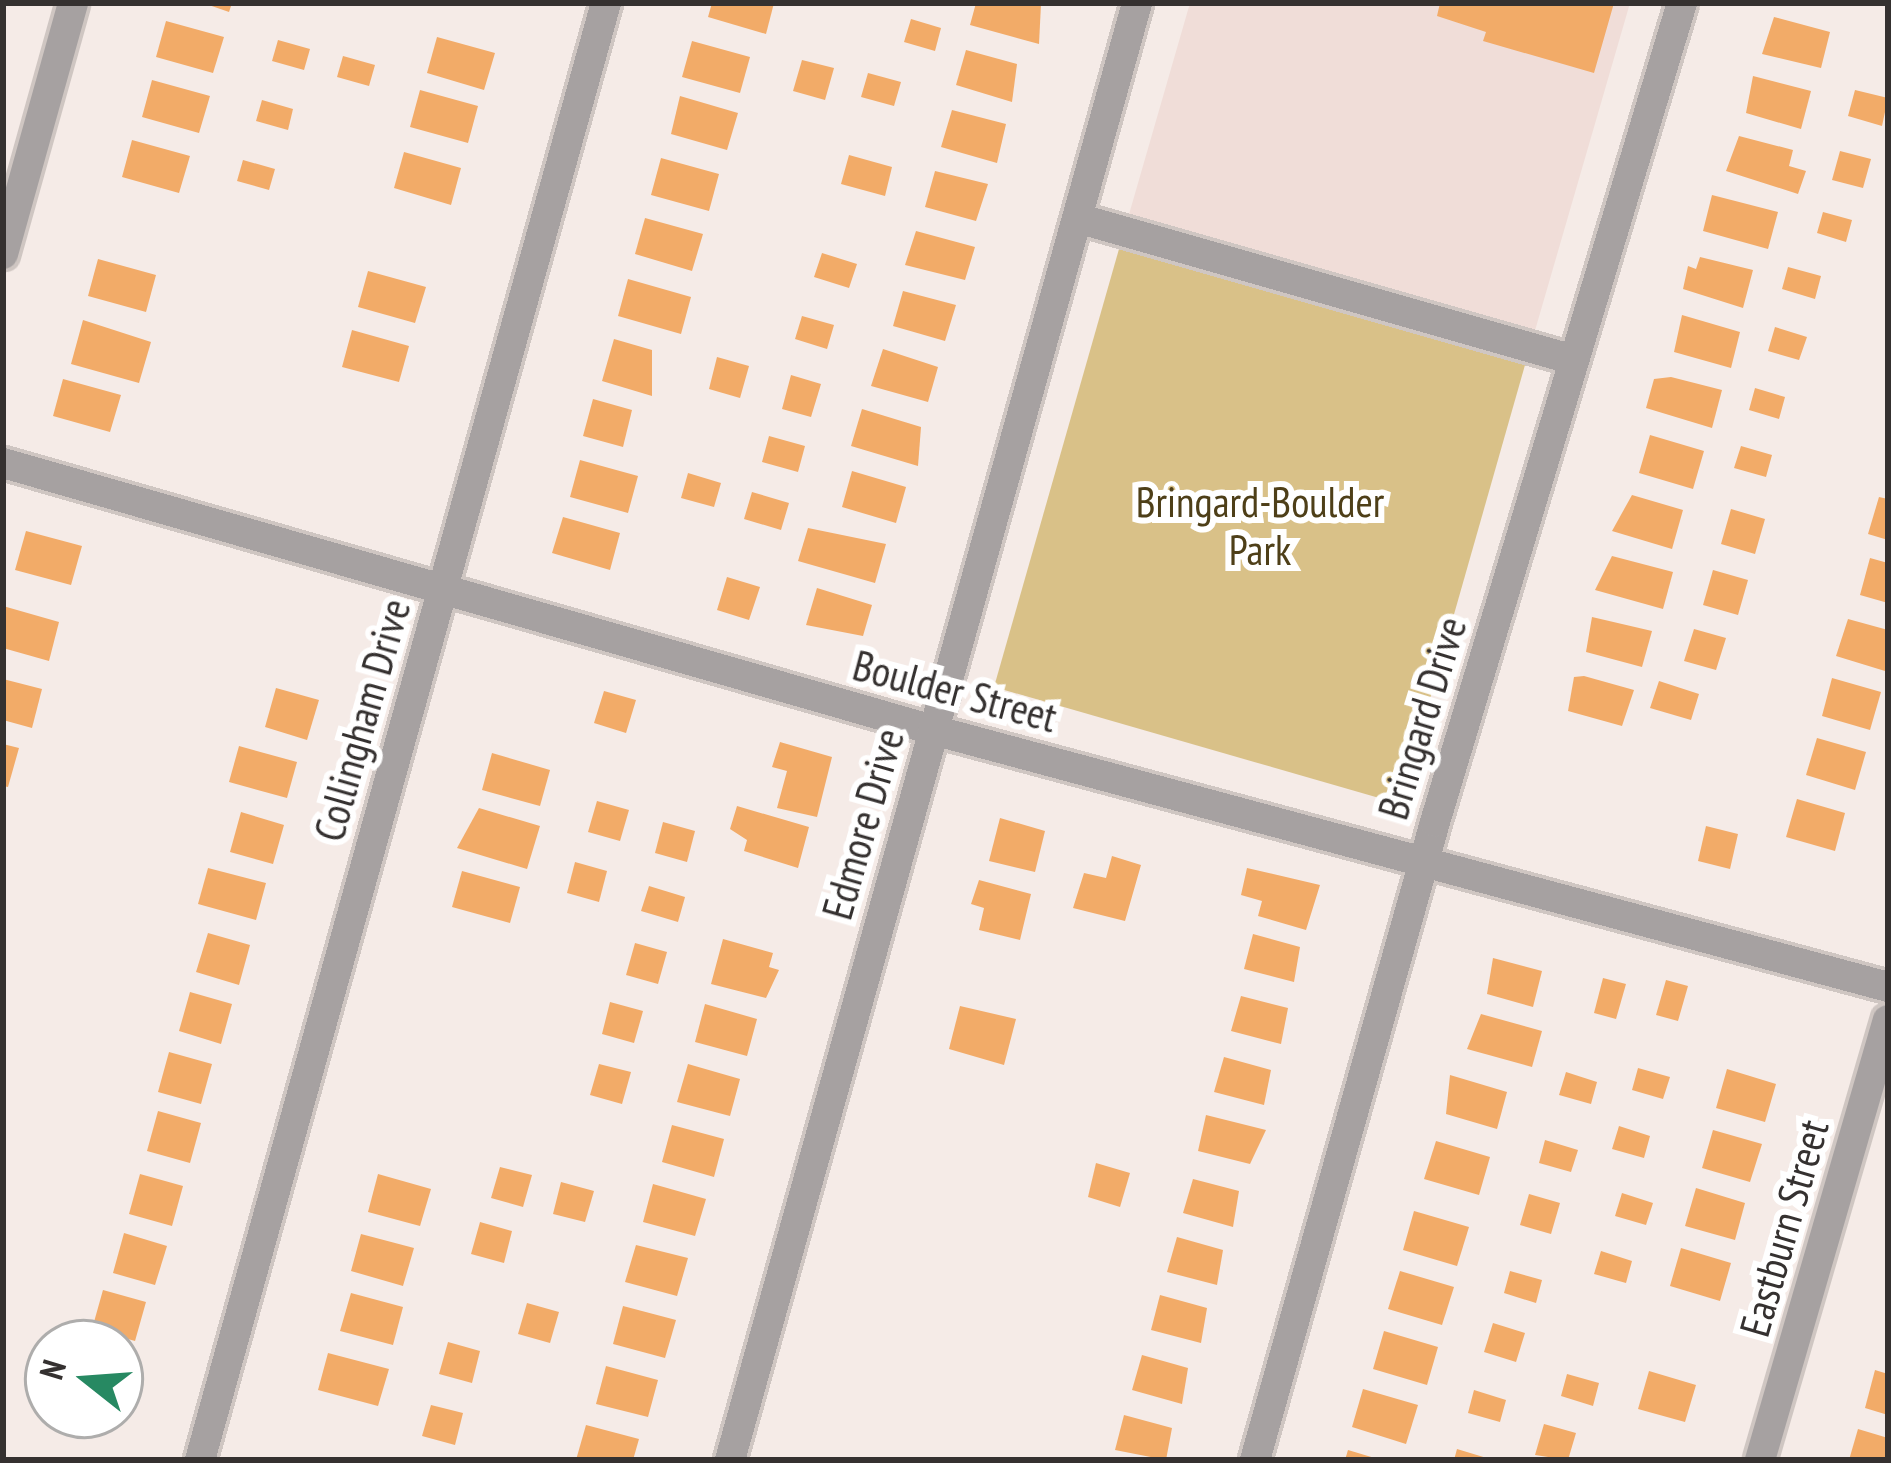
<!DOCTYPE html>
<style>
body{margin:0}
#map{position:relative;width:1891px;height:1463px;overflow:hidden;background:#f5ebe7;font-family:"PT Sans Narrow",sans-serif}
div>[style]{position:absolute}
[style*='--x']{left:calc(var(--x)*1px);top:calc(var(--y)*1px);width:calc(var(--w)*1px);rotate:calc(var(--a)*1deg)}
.built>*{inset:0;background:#f0ddd8}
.green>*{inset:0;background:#d9c188}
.building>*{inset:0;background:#f2ab68}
.roads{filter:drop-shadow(3px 0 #cfc6c2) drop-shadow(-3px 0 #cfc6c2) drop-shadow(0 3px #cfc6c2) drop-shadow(0 -3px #cfc6c2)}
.minor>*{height:30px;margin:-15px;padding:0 15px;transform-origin:15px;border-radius:15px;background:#a6a1a1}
span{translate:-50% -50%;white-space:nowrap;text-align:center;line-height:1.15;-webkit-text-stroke:12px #fff;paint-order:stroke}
.park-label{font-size:42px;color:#4e3f18}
.street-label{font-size:42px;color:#353130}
.frame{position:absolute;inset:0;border:6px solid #353130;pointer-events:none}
.north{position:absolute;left:24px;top:1319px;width:120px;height:120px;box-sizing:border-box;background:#fff;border:3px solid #aeadac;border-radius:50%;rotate:287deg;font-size:33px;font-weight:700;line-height:48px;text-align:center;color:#353130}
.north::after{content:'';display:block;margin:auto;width:42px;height:54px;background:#278962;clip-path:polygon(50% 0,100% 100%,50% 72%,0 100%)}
</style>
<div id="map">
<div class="built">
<div style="clip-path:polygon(1190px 3px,1630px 3px,1525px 365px,1119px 249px)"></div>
</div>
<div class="green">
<div style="clip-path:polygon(1119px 249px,1525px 365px,1400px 804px,994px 687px)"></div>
</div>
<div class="building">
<div style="clip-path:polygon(203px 3px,232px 3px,229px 12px)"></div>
<div style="clip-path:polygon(712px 3px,774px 3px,766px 34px,708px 17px)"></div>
<div style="clip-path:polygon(976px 3px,1041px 4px,1039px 44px,970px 25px)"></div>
<div style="clip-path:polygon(1440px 3px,1614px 3px,1594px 73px,1483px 41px,1486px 32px,1437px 16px)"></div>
<div style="clip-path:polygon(1774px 17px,1830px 32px,1821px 68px,1762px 54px)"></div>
<div style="clip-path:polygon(911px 19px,941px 28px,935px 51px,904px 42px)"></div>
<div style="clip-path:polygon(166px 21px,224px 37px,213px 73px,156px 57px)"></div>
<div style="clip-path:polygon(437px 37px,495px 53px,484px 90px,427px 73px)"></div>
<div style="clip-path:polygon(278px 40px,310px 49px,304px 70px,272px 61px)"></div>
<div style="clip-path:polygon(692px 41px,750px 57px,740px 93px,682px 77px)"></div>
<div style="clip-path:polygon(966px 50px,1017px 64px,1012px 102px,956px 85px)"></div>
<div style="clip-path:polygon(343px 56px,375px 65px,369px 86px,337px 77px)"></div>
<div style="clip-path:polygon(802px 60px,834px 68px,825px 100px,793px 91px)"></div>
<div style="clip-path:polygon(868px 73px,901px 82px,894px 106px,861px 97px)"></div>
<div style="clip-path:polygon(1753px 76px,1811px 91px,1801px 129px,1746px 113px)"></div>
<div style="clip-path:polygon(152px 80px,210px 96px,199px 133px,142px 117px)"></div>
<div style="clip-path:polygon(420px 90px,478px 106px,468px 143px,410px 127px)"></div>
<div style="clip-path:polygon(1855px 90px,1888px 98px,1882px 126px,1848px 116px)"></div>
<div style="clip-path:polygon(680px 96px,738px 113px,727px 150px,671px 134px)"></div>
<div style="clip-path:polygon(262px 100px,293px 109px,288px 130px,256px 121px)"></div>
<div style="clip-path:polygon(952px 110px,1006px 124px,997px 163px,941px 147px)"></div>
<div style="clip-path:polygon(1739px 136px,1793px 150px,1789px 166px,1806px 171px,1798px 194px,1726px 171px)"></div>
<div style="clip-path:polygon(132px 140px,190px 156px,179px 193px,122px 177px)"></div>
<div style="clip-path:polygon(1840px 151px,1871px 159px,1863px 188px,1832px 180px)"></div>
<div style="clip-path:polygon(404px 152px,461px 168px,451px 205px,394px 188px)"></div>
<div style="clip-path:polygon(849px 155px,892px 167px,885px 196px,841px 184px)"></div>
<div style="clip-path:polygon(661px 158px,719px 174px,709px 211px,651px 195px)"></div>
<div style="clip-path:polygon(243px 160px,275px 169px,269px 190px,237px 181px)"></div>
<div style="clip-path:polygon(935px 171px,988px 184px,976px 221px,925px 207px)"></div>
<div style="clip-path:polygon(1712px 195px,1778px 212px,1768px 249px,1703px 231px)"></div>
<div style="clip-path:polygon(1823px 212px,1852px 220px,1846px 242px,1817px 233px)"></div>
<div style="clip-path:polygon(645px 218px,703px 234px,692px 271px,635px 254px)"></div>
<div style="clip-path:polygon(916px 231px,975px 247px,965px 280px,905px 265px)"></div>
<div style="clip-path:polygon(822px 253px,857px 264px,849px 288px,814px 277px)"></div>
<div style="clip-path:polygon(1700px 257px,1753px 270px,1743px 308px,1683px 289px,1688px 266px,1696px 269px)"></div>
<div style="clip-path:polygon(98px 259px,156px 275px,146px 312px,88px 296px)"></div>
<div style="clip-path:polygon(1788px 267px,1821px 276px,1815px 299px,1782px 289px)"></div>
<div style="clip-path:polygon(368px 271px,426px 287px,415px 323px,358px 307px)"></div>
<div style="clip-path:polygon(628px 279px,691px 297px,681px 334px,618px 316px)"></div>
<div style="clip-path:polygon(903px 291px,956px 305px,945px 341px,893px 326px)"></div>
<div style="clip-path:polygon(1682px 315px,1740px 332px,1731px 368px,1674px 352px)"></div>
<div style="clip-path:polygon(802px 316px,834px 325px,827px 349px,795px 339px)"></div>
<div style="clip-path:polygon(83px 320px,151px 342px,139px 383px,71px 364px)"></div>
<div style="clip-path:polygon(1775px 327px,1807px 337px,1799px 360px,1768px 351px)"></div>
<div style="clip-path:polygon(352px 330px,409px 346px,399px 382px,342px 367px)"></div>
<div style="clip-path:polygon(614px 339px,652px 350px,652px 396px,602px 381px)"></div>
<div style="clip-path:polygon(883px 349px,938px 367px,928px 402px,871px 386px)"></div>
<div style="clip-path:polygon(717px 357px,749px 366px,740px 398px,709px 389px)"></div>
<div style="clip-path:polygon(791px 375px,821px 384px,811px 417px,782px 409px)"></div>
<div style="clip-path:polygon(1671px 377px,1722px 390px,1712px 428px,1646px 408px,1654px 379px)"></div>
<div style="clip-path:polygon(63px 379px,121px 395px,110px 432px,53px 416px)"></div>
<div style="clip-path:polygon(1755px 388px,1785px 397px,1779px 419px,1749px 410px)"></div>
<div style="clip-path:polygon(593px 399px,632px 410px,623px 447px,583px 436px)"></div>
<div style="clip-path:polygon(862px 409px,921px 427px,918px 466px,851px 446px)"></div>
<div style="clip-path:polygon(1650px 435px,1704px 451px,1693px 489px,1639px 473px)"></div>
<div style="clip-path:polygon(769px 436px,805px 446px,798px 472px,762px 462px)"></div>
<div style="clip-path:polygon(1741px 446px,1772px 455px,1766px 477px,1734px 468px)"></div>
<div style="clip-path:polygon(580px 460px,638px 476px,628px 513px,570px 497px)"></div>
<div style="clip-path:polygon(852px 471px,906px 487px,896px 523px,842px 507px)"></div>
<div style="clip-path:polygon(688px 473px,721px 483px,714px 507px,681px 498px)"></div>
<div style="clip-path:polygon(752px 492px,789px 503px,781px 530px,744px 519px)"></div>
<div style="clip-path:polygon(1632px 495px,1683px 510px,1672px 549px,1612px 531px)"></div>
<div style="clip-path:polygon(1879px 497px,1888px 499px,1888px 540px,1868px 534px)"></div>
<div style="clip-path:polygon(1731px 509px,1765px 519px,1755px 554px,1721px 544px)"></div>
<div style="clip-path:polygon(563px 517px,620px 533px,610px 570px,552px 553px)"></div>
<div style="clip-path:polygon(808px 528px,886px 544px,875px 583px,798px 561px)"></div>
<div style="clip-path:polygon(26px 531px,82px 546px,71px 585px,15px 570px)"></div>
<div style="clip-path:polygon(1612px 556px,1673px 572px,1663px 609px,1595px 590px)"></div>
<div style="clip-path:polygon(1870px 558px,1888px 563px,1888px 603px,1860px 595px)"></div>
<div style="clip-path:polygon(1713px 570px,1748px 580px,1738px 615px,1703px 605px)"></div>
<div style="clip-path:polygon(727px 577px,760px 587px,749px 620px,717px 610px)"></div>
<div style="clip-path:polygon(817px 588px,872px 605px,863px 636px,806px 625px)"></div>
<div style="clip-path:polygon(3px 606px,59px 622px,49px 661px,3px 648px)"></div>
<div style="clip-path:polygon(1592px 617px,1652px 631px,1642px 667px,1586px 652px)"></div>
<div style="clip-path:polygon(1848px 619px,1888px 630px,1885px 671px,1836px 656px)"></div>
<div style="clip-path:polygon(1694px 629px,1726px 638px,1716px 670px,1684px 661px)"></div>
<div style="clip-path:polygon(1584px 676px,1634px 690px,1622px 726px,1568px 711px,1574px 677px)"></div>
<div style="clip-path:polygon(1832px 678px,1881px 692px,1870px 730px,1822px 716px)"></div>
<div style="clip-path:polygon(3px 679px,42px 689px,32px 728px,3px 720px)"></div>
<div style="clip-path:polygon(1659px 681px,1699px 694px,1691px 720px,1650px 708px)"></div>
<div style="clip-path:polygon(276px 688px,319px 700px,307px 740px,265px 727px)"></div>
<div style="clip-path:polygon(604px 691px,636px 700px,626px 733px,594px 723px)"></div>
<div style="clip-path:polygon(1817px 738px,1866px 752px,1855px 790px,1806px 775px)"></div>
<div style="clip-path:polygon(780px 742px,832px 757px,817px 817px,777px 808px,787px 771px,772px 767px)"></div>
<div style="clip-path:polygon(3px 744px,19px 748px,8px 787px,3px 786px)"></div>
<div style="clip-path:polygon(239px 746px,297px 762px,287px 798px,229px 782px)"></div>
<div style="clip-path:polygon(492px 753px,550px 770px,540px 806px,482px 790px)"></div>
<div style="clip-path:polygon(1797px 799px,1845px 813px,1835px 851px,1786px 837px)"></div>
<div style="clip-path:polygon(597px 801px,629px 810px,620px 841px,588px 832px)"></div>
<div style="clip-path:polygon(737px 806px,809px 827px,798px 868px,744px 851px,747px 840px,730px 829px)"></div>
<div style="clip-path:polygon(479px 808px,540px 826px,527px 869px,457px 848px)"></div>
<div style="clip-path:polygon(241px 812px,284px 825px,273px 864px,230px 852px)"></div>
<div style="clip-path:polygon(1000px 818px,1045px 831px,1035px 872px,989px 861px)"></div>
<div style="clip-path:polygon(663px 822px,695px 831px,687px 862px,655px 853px)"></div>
<div style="clip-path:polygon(1706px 826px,1738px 834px,1730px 869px,1698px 861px)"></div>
<div style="clip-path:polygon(1112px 856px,1141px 865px,1125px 921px,1073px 908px,1084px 873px,1106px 878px)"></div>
<div style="clip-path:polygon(575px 862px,607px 871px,599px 902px,567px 893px)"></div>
<div style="clip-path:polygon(208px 868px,266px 883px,256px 920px,198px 904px)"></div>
<div style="clip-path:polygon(1247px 868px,1320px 885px,1306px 930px,1258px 916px,1262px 901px,1241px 895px)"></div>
<div style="clip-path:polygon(462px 871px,520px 887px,510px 923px,452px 907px)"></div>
<div style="clip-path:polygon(979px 880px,1031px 894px,1020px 940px,979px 930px,984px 908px,971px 904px)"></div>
<div style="clip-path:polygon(649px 886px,685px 897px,678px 922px,641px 911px)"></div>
<div style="clip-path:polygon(208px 933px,250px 945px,239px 985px,196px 972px)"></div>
<div style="clip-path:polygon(1253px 934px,1300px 947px,1294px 982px,1244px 969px)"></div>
<div style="clip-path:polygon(723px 939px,773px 953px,769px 967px,779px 970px,766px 998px,711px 984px)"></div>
<div style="clip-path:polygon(635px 943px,667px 952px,658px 984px,626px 975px)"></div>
<div style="clip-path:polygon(1493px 958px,1542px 971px,1533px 1007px,1487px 994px)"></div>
<div style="clip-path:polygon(1603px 978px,1626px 984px,1616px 1019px,1594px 1013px)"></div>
<div style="clip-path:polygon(1666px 980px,1688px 986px,1678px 1021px,1656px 1015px)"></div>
<div style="clip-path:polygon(190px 992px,232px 1004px,221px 1044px,179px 1031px)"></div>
<div style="clip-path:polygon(1241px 996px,1288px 1008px,1281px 1044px,1231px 1031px)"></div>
<div style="clip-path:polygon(610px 1002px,643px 1011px,634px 1043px,602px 1034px)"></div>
<div style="clip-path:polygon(705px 1004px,757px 1019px,747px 1056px,695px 1042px)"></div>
<div style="clip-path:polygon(960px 1006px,1016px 1019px,1004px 1065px,949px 1049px)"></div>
<div style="clip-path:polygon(1481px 1014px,1542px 1031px,1532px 1067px,1467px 1049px)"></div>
<div style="clip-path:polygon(169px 1052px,212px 1064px,201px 1104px,158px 1092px)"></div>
<div style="clip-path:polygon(1224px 1057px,1271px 1070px,1264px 1105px,1214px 1092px)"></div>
<div style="clip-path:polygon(599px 1064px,631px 1072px,622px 1104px,590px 1095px)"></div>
<div style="clip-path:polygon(688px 1064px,740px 1079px,730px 1116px,677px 1102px)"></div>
<div style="clip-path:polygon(1638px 1068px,1670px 1077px,1663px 1099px,1632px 1090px)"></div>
<div style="clip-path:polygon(1727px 1069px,1776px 1084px,1765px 1122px,1716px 1108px)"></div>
<div style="clip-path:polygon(1566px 1072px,1597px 1082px,1591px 1104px,1559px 1095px)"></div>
<div style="clip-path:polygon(1450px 1075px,1507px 1092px,1497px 1129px,1446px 1114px)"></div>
<div style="clip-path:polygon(158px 1111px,201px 1123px,190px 1163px,147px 1151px)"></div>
<div style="clip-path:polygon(1206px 1115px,1266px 1130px,1250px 1164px,1198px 1151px)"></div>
<div style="clip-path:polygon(672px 1125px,724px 1139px,714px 1177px,662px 1162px)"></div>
<div style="clip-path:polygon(1619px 1126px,1650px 1136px,1644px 1158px,1612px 1149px)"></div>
<div style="clip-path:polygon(1713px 1130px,1762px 1144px,1750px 1182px,1702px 1168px)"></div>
<div style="clip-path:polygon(1545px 1140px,1578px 1150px,1571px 1172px,1539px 1163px)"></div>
<div style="clip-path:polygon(1436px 1141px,1490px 1157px,1479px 1195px,1424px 1179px)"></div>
<div style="clip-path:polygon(1096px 1163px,1130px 1173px,1120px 1207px,1088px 1197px)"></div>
<div style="clip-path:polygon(500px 1167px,532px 1175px,523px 1207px,491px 1198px)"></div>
<div style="clip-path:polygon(140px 1174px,183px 1186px,172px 1226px,129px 1214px)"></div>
<div style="clip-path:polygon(378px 1174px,431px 1189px,420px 1226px,368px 1212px)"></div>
<div style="clip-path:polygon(1193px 1179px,1239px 1191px,1233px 1227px,1183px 1213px)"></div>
<div style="clip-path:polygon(561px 1182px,594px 1191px,585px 1222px,553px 1214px)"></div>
<div style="clip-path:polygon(653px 1184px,706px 1199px,695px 1236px,643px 1222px)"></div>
<div style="clip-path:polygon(1696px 1188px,1745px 1203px,1735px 1240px,1685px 1226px)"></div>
<div style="clip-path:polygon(1622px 1193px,1653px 1203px,1646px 1225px,1615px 1216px)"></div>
<div style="clip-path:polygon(1529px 1194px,1560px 1203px,1551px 1234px,1520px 1225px)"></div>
<div style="clip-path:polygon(1414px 1211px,1469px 1227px,1457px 1266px,1403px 1250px)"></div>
<div style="clip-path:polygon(480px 1222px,512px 1231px,504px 1263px,471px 1254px)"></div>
<div style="clip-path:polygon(124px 1233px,167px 1246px,155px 1285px,113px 1273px)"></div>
<div style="clip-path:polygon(361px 1234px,414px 1248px,403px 1286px,351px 1271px)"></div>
<div style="clip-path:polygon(1177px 1237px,1223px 1250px,1217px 1285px,1167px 1272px)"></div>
<div style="clip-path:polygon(636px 1245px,688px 1258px,677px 1296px,625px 1282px)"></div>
<div style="clip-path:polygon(1681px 1248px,1731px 1263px,1720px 1301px,1670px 1286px)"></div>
<div style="clip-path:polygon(1601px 1251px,1632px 1261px,1626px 1283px,1594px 1274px)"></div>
<div style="clip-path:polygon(1400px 1271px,1454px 1287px,1442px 1325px,1388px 1309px)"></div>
<div style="clip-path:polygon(1510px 1271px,1542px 1280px,1536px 1303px,1504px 1293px)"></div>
<div style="clip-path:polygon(103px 1290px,146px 1302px,135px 1341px,92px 1329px)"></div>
<div style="clip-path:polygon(351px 1293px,403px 1307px,393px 1345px,340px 1331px)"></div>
<div style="clip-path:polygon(1160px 1295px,1207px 1308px,1201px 1343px,1151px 1330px)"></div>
<div style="clip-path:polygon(527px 1303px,559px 1312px,550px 1343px,518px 1334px)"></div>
<div style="clip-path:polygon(623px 1306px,676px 1320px,665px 1358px,613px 1344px)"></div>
<div style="clip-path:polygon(1493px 1323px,1525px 1333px,1516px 1362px,1484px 1352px)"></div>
<div style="clip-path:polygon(1384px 1331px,1438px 1347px,1427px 1385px,1373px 1369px)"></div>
<div style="clip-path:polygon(448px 1342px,480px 1351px,472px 1383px,439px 1374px)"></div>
<div style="clip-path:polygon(328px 1353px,389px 1369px,378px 1406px,318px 1390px)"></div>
<div style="clip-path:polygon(1142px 1355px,1188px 1368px,1182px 1404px,1132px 1390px)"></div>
<div style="clip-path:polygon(606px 1366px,658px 1380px,648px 1417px,596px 1404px)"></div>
<div style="clip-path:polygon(1875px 1370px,1888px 1374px,1888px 1415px,1865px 1408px)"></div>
<div style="clip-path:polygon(1649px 1371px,1696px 1385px,1685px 1422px,1638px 1409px)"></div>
<div style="clip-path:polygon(1567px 1374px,1599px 1383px,1593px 1406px,1561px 1396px)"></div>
<div style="clip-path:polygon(1363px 1389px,1418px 1405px,1406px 1444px,1352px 1427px)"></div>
<div style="clip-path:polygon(1474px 1390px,1506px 1400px,1500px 1422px,1468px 1413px)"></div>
<div style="clip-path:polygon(431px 1405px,463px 1413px,455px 1445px,422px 1436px)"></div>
<div style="clip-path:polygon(1124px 1415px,1172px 1428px,1166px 1460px,1115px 1450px)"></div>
<div style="clip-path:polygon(1544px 1424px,1576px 1433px,1568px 1460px,1535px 1455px)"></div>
<div style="clip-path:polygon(586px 1425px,639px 1439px,633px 1460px,576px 1460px)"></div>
<div style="clip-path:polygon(1858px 1429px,1888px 1438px,1888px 1460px,1849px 1460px)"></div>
<div style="clip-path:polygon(1457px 1449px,1490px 1459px,1490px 1460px,1454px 1460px)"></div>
<div style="clip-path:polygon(1348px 1450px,1378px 1459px,1378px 1460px,1345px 1460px)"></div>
</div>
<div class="roads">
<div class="minor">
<div style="--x:1077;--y:218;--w:517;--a:15.95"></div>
<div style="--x:3;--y:254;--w:261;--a:-74.4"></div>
<div style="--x:3;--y:463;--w:968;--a:16.02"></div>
<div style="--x:933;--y:730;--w:989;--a:15.06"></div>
<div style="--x:200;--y:1460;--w:1513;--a:-74.43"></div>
<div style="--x:730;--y:1460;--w:1513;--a:-74.39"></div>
<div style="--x:1255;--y:1460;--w:663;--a:-74.24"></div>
<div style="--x:1435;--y:822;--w:855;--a:-73.22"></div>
<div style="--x:1760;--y:1460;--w:458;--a:-73.8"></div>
</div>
</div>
<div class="park-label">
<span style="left:1260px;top:526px">Bringard-Boulder<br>Park</span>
</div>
<div class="street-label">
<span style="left:955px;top:691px;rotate:15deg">Boulder Street</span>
<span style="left:1422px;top:718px;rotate:-73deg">Bringard Drive</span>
<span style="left:362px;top:720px;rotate:-74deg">Collingham Drive</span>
<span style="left:863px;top:824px;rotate:-74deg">Edmore Drive</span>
<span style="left:1784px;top:1228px;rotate:-74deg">Eastburn Street</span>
</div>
<div class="frame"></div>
<div class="north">N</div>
</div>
